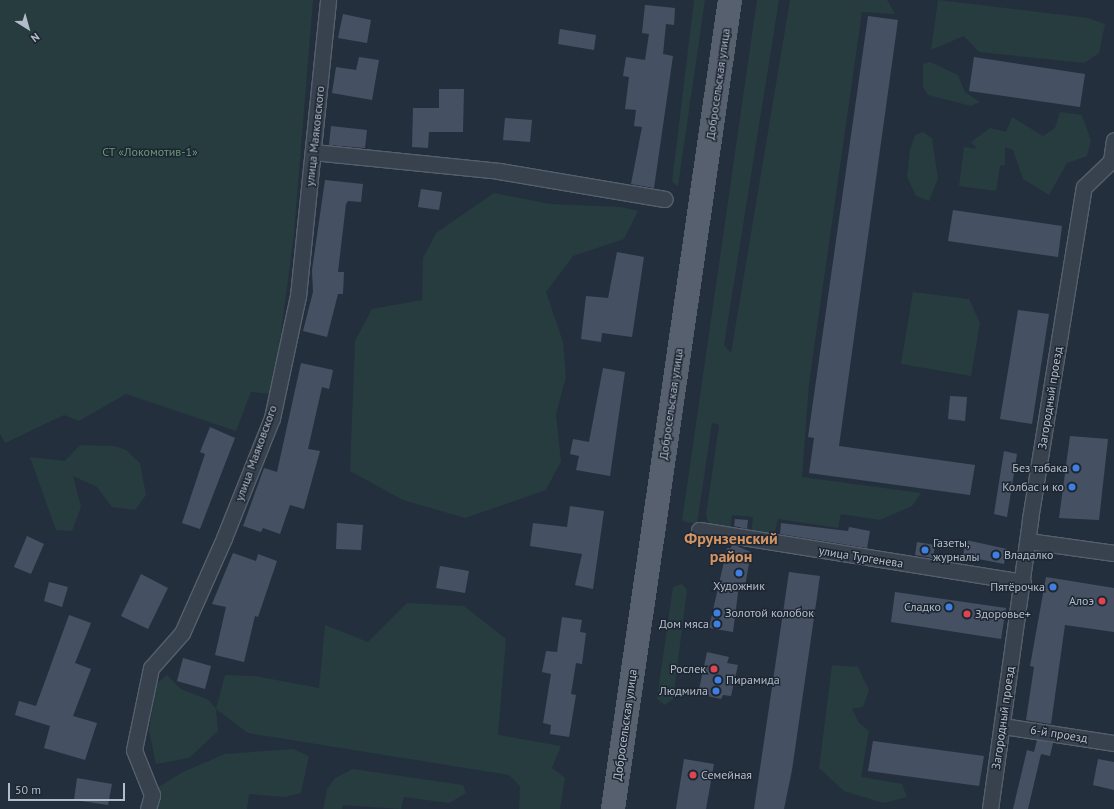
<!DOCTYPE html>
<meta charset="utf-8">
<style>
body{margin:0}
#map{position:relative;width:1114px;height:809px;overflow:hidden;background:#242f3e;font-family:"PT Sans",sans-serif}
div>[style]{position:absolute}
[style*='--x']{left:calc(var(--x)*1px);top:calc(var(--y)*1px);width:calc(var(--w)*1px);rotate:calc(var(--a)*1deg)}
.green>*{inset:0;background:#263c3f}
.building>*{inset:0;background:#455162}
.roads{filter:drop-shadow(1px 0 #565f6c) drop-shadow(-1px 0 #565f6c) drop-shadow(0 1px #565f6c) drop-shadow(0 -1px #565f6c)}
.street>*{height:15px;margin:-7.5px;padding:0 7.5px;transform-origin:7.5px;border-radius:7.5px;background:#38414e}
.primary>*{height:22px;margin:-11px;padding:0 11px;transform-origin:11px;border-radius:11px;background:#56606e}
.dots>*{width:11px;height:11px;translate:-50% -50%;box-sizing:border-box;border:2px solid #1d2633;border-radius:50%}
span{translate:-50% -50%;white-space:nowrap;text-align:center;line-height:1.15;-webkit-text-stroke:3px #1d2633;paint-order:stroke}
.street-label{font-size:12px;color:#b4bcc9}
.park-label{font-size:12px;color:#6b9a76}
.poi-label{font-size:12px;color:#b4bcc9}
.right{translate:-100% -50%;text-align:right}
.left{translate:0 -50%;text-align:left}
.district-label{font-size:16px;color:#d59563;font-weight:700}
.north{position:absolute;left:8px;top:8px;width:40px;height:40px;-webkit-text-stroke:3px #1d2633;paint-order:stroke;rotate:143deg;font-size:11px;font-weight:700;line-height:16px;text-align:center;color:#b4bcc9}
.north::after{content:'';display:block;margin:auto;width:14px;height:18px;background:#b4bcc9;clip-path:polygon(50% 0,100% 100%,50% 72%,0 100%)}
.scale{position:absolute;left:8px;top:783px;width:117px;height:18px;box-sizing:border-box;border:2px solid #b4bcc9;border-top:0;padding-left:5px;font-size:12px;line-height:14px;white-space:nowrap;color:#b4bcc9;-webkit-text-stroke:3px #1d2633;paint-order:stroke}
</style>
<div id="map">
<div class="green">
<div style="clip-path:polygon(0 0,313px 0,294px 234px,273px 394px,251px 392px,236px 431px,126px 394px,79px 421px,64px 415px,5px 443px,0 433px)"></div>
<div style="clip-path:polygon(694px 0,705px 0,678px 186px,672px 182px)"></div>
<div style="clip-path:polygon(757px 0,779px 0,724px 345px,731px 353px,790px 0,887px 0,895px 14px,862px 12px,809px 384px,802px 477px,921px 493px,912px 506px,880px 520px,841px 514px,838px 528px,778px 519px,774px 536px,751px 533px,753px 517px,732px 515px,730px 531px,709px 526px,706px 515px,719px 425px,712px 423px,697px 524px,682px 521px)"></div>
<div style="clip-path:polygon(938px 0,1088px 18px,1105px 24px,1099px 53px,1084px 63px,979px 52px,964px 36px,931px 50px)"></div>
<div style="clip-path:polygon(930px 62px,958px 75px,965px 92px,980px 102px,971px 106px,928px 95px,923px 87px,923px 64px)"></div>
<div style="clip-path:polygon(1060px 112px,1082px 115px,1091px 141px,1087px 156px,1067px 163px,1049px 195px,1023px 179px,1013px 150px,1005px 147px,1005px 165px,1000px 166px,996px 191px,959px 186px,964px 147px,977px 149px,971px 142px,990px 128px,1006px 132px,1012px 117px,1043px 136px,1055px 128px)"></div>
<div style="clip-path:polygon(923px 132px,932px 138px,938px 179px,929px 201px,916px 196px,907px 177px,910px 150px,915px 135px)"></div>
<div style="clip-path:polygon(494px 193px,550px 204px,621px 207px,638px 211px,624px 239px,573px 256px,546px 292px,563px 342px,566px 377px,556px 414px,561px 461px,546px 490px,465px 518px,403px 500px,350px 471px,355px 341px,372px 309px,422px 300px,423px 258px,436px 233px)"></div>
<div style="clip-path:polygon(913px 292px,969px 299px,980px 323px,971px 376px,901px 364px)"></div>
<div style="clip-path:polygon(80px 445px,114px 446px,126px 450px,140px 463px,146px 495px,135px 510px,112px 507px,97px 487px,73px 476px,81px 507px,72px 531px,56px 530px,30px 457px,65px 461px)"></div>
<div style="clip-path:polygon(682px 584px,687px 590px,673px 699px,665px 705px,657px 699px,673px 587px)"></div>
<div style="clip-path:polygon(407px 603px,464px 606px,506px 639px,498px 735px,561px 746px,552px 768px,565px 778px,560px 809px,519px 809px,520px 786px,509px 775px,248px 733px,216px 709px,218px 731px,189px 758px,156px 764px,149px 731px,156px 684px,167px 675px,181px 689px,209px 700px,216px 709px,225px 675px,255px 676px,319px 688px,325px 625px,368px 642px)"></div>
<div style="clip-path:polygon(832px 665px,858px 667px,869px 690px,863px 707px,852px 709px,859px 723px,869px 731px,861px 777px,902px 784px,907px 797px,883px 803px,844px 791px,819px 768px)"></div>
<div style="clip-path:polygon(293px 749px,309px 756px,301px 793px,285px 797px,249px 794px,247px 809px,156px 809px,158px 787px,185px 771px,225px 754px)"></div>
<div style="clip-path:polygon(353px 769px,463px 785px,466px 793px,449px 803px,404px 797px,401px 809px,343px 805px,342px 809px,323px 809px,327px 789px,335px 778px)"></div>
</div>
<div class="building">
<div style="clip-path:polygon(645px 5px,675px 8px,674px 25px,666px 24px,663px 54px,673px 56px,654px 188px,631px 184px,642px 127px,634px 126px,636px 110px,625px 109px,629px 77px,623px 76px,626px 57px,645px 60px,649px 34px,642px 33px)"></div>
<div style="clip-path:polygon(343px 14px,371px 20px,367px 43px,338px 38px)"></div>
<div style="clip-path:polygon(868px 16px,898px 20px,839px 446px,975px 465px,970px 495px,809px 473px,814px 438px,808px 437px)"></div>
<div style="clip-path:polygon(560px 29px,596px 35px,594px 50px,558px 44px)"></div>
<div style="clip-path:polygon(359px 57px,379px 60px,372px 100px,332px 93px,336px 67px,356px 70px)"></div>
<div style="clip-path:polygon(974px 57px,1085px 74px,1080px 107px,969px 91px)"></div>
<div style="clip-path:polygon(439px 89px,464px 89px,463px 132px,429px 132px,428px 148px,412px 147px,413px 108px,439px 108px)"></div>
<div style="clip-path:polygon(505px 118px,532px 120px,530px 142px,503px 140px)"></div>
<div style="clip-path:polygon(331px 126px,367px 130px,365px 148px,329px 145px)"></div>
<div style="clip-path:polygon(325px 180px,363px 184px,361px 202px,348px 201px,346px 204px,338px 272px,344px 272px,343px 294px,338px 294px,327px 337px,303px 331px,313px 292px,312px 270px)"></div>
<div style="clip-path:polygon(421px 189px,442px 192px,439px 210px,418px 207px)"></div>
<div style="clip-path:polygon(953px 210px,1062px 226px,1058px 257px,948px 241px)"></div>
<div style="clip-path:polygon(617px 252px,644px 257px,632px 337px,602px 333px,601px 342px,581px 339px,586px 296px,608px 298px)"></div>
<div style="clip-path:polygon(1018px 310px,1049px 314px,1032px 424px,1000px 419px)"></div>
<div style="clip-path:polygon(301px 363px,333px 370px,329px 389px,322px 387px,308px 449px,320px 451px,304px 509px,290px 505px,280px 534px,263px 528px,261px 532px,243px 526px,264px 468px,277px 472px)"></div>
<div style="clip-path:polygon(603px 368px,625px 372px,610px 476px,576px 470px,579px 456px,570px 454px,573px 439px,589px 442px)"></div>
<div style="clip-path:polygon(950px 396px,967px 397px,965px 421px,948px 419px)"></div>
<div style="clip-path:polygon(210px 427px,235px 438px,200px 529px,182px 523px,205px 454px,200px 452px)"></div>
<div style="clip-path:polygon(1070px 436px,1108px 439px,1099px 520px,1059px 518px)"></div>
<div style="clip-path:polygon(1004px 451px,1017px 454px,1007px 517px,994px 514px)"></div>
<div style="clip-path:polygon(570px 506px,604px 511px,593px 589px,575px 585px,582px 554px,530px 546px,533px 523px,567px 527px)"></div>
<div style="clip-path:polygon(735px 519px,748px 520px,747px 529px,734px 526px)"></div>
<div style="clip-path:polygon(337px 523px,363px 525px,361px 550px,336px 549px)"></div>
<div style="clip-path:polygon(781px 523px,848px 531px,849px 527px,870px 531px,867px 548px,780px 534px)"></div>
<div style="clip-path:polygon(27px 536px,44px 544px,31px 574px,14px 567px)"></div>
<div style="clip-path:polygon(966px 540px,1007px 549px,1004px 564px,963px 556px)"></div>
<div style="clip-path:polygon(917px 542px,935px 545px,933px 558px,915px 555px)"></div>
<div style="clip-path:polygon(732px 544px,751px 552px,745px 586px,739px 585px,733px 632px,709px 628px,727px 548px,731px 548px)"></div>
<div style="clip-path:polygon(233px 553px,256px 561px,258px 554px,277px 561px,258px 617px,255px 616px,244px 662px,215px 655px,226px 607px,212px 604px)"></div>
<div style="clip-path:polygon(440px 566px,469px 571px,465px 593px,436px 588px)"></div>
<div style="clip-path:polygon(789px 572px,820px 576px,792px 770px,784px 809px,754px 809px)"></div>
<div style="clip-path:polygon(141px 574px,168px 588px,148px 629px,121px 616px)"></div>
<div style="clip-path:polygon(1046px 577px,1114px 588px,1114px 632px,1065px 625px,1051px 724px,1026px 720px,1034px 667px,1030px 666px)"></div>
<div style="clip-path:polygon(49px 582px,68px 587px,62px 607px,44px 601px)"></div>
<div style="clip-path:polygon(895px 592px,1006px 608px,1001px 639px,891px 622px)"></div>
<div style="clip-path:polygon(69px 615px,91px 623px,75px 663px,91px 669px,73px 716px,97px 723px,85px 760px,44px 748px,50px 726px,15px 715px,19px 701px,36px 706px)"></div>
<div style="clip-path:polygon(562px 617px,582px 620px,580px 632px,586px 633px,582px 664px,576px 663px,571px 694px,576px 695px,569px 737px,550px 734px,551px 725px,543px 723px,551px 674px,542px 672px,546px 651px,557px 652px)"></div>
<div style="clip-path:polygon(707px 652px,729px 657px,727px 663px,738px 665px,731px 696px,723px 695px,721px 699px,698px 694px)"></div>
<div style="clip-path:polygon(183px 658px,211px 666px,205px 689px,177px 681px)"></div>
<div style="clip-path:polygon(1037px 740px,1053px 743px,1050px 756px,1041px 754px,1028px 809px,1013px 809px,1027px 750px,1034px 752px)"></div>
<div style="clip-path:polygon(873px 741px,984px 756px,979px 786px,868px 771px)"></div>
<div style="clip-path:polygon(684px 759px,714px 764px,706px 809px,676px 809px)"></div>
<div style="clip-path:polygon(1098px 759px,1114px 762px,1114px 790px,1093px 785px)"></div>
<div style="clip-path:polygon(77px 778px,112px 784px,108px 805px,74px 800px)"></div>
</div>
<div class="roads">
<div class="street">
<div style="--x:313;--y:152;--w:187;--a:5.8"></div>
<div style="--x:499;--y:171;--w:168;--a:9.6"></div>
<div style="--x:699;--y:530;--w:328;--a:9.1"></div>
<div style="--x:1028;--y:541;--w:87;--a:7.9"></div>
<div style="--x:1003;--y:726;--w:112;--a:8.7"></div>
<div style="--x:148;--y:809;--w:15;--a:-74"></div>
<div style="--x:152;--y:795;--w:48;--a:-111.8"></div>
<div style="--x:134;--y:750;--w:84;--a:-78.3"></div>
<div style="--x:151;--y:668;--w:47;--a:-48.5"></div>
<div style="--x:182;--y:633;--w:104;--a:-66.1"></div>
<div style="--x:224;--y:538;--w:129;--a:-68.2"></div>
<div style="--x:272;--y:418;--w:125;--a:-78"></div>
<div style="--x:298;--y:296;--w:298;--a:-84.2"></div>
<div style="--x:990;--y:809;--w:293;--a:-82.1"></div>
<div style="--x:1030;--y:519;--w:336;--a:-80.8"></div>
<div style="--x:1084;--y:187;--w:37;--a:-44"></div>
<div style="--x:1111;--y:161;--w:21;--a:-82"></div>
</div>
<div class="primary">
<div style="--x:613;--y:809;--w:817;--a:-81.77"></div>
</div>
</div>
<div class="dots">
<div style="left:1076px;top:468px;background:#3f7fe0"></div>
<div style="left:1072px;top:487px;background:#3f7fe0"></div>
<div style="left:925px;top:550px;background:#3f7fe0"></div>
<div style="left:996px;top:555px;background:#3f7fe0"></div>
<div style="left:739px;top:573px;background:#3f7fe0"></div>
<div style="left:1053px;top:587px;background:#3f7fe0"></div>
<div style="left:1102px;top:601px;background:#e0444e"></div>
<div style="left:949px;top:607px;background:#3f7fe0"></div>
<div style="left:717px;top:613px;background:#3f7fe0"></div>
<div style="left:967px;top:614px;background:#e0444e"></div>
<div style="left:717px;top:624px;background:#3f7fe0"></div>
<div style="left:714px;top:669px;background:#e0444e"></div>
<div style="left:718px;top:680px;background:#3f7fe0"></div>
<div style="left:716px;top:691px;background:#3f7fe0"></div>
<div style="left:693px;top:775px;background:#e0444e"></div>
</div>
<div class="street-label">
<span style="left:718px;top:84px;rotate:-82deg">Добросельская улица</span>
<span style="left:315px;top:136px;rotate:-84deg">улица Маяковского</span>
<span style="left:1050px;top:398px;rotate:-81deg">Загородный проезд</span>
<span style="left:671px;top:404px;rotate:-82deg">Добросельская улица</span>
<span style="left:256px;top:453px;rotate:-70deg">улица Маяковского</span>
<span style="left:861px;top:557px;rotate:9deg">улица Тургенева</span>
<span style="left:1003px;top:718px;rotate:-82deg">Загородный проезд</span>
<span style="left:625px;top:725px;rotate:-82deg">Добросельская улица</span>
<span style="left:1059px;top:734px;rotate:9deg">6-й проезд</span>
</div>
<div class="park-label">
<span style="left:150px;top:152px">СТ «Локомотив-1»</span>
</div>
<div class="poi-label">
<span class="right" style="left:1068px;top:468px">Без табака</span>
<span class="right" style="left:1064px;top:487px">Колбас и ко</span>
<span class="left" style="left:933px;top:550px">Газеты,<br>журналы</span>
<span class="left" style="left:1004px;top:555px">Владалко</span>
<span style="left:739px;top:586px">Художник</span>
<span class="right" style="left:1045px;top:587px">Пятёрочка</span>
<span class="right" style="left:1094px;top:601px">Алоэ</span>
<span class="right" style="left:941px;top:607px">Сладко</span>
<span class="left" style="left:725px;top:613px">Золотой колобок</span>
<span class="left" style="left:975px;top:614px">Здоровье+</span>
<span class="right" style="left:709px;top:624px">Дом мяса</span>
<span class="right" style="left:706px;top:669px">Рослек</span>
<span class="left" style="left:726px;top:680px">Пирамида</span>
<span class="right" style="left:708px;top:691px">Людмила</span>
<span class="left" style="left:701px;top:775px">Семейная</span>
</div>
<div class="district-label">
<span style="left:731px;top:547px">Фрунзенский<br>район</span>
</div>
<div class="north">N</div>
<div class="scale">50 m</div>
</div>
